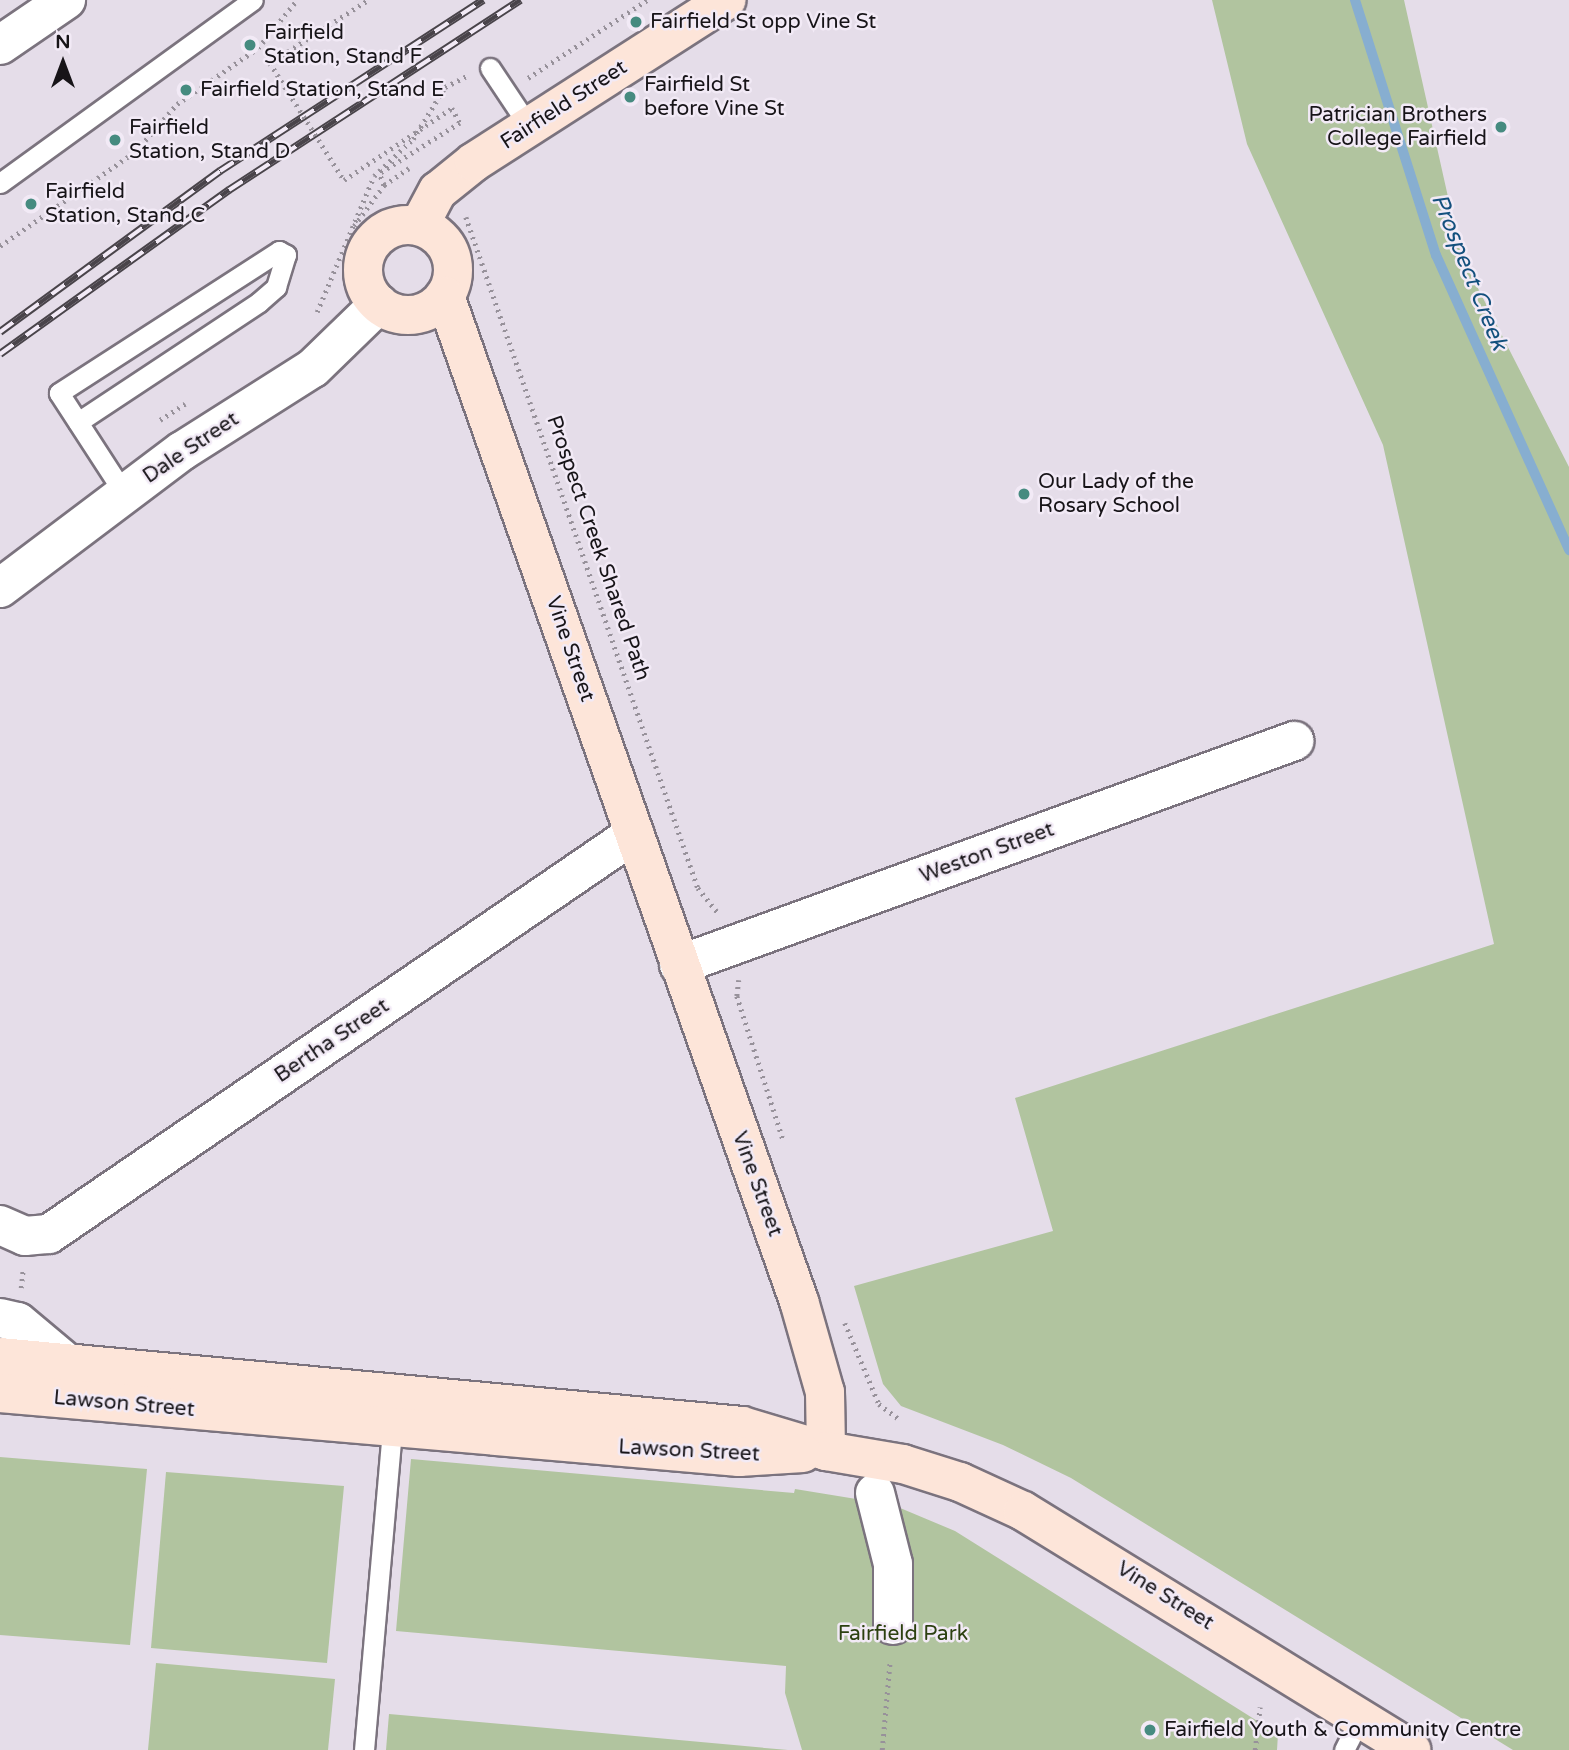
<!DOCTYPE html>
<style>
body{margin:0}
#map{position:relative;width:1569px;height:1750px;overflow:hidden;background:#e5dde9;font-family:"Varela Round",sans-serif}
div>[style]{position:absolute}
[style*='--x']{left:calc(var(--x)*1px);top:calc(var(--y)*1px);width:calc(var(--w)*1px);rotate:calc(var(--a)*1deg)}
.green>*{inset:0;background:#b1c49f}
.stream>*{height:10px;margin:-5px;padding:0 5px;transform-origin:5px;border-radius:5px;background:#87aed0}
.path>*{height:4.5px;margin-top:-2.25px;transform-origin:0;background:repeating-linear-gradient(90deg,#97919a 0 2px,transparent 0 7px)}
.roads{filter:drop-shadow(2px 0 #7b737e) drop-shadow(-2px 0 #7b737e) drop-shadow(0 2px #7b737e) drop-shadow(0 -2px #7b737e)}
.lane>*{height:19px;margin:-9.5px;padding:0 9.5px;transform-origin:9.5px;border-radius:9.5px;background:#fff}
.street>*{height:38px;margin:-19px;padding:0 19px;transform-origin:19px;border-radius:19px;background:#fff}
.secondary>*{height:38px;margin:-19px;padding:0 19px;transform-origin:19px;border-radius:19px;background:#fde5d9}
.secondary>.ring{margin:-19px;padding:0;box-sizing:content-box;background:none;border:38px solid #fde5d9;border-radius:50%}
.rail>*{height:8px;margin-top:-4px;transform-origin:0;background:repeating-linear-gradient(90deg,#f2eaf6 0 16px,#49444a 0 32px);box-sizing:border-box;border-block:2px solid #49444a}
.path-bridge>*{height:4.5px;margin-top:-2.25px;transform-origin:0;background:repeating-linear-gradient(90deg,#97919a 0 2px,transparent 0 7px)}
.dots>*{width:19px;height:19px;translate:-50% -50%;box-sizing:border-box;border:4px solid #f2eaf6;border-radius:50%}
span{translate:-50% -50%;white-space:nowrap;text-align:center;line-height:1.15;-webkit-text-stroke:5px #f2eaf6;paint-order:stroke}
.poi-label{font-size:21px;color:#171418}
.left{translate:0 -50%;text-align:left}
.right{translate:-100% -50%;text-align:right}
.street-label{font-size:21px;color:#171418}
.park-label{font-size:21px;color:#2c4010}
.water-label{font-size:23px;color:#13507d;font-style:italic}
.north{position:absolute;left:28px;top:28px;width:70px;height:70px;-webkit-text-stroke:5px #f2eaf6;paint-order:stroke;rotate:0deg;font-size:19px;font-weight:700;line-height:28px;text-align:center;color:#171418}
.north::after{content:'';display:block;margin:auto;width:24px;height:32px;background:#171418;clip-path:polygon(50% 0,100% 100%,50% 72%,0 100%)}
</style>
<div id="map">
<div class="green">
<div style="clip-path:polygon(1212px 0,1404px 0,1461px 255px,1569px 467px,1569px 1750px,1513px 1750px,1071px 1478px,1003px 1445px,901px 1406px,883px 1384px,854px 1286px,1053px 1231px,1015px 1098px,1494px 944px,1383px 445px,1247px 144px)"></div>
<div style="clip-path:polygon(0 1457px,147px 1469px,130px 1645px,0 1635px)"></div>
<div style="clip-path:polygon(411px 1459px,794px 1493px,795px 1489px,893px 1505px,955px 1531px,1278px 1734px,1277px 1750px,802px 1750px,785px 1693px,786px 1666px,396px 1631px)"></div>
<div style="clip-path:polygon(166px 1472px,344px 1486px,327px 1663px,151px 1648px)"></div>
<div style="clip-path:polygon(156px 1663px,335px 1679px,328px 1750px,148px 1750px)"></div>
<div style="clip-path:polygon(389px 1714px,558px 1729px,788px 1750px,386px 1750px)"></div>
</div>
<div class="stream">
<div style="--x:1355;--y:0;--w:268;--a:72.4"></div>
<div style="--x:1436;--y:255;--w:324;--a:65.7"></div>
</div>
<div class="path">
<div style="--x:270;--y:63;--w:117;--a:-32.7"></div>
<div style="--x:528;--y:78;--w:142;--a:-33.2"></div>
<div style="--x:384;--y:185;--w:30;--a:-34"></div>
<div style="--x:466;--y:217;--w:710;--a:70.93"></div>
<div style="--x:698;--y:888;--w:33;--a:51"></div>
<div style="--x:354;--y:226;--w:51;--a:-53.8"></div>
<div style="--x:384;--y:185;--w:12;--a:-114"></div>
<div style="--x:0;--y:246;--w:166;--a:-34.9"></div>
<div style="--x:136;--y:151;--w:62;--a:-48.9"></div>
<div style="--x:177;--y:104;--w:98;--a:-34.7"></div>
<div style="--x:258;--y:48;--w:62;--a:-50.9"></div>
<div style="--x:317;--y:312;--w:147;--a:-67.3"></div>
<div style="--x:374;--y:176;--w:54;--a:-43.5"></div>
<div style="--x:413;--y:139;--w:61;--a:-58.4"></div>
<div style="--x:445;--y:87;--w:27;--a:-27"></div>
<div style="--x:160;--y:420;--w:30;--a:-33"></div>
<div style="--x:739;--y:980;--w:16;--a:97"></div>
<div style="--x:737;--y:996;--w:153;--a:72.2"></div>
<div style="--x:21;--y:1288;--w:19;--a:-84"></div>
<div style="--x:845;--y:1323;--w:88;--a:67.2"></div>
<div style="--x:879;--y:1404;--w:25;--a:37"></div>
<div style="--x:882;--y:1750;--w:90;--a:-84.9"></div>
<div style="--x:1255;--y:1750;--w:43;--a:-83.4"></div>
</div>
<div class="roads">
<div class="lane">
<div style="--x:490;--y:68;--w:72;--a:56.3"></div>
<div style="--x:0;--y:183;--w:312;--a:-35.9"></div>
<div style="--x:78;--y:422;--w:217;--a:-33.5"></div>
<div style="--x:259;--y:302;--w:23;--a:-41"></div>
<div style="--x:276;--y:287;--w:34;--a:-73"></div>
<div style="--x:286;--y:255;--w:8;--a:-150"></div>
<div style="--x:279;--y:251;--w:262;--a:147.2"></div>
<div style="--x:59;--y:393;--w:119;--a:57"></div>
<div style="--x:364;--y:1750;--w:323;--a:-85"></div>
<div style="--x:1344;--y:1750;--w:35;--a:-63"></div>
</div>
<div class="street">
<div style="--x:0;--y:45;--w:80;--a:-34.3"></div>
<div style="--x:0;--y:588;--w:228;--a:-37"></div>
<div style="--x:182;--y:451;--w:155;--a:-32.4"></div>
<div style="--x:313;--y:368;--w:92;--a:-44.1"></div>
<div style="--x:679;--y:965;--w:655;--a:-20.01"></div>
<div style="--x:0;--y:1225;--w:27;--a:24"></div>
<div style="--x:25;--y:1236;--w:24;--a:-5"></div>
<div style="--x:49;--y:1234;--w:709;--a:-34.36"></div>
<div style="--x:0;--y:1318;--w:18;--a:13"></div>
<div style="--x:18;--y:1322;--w:65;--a:40"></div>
<div style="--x:875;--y:1493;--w:73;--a:75.8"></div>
<div style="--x:893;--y:1564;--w:61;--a:90"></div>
</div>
<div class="secondary">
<div class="ring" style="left:363px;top:225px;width:52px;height:52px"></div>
<div style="--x:419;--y:226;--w:40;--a:-62"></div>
<div style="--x:438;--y:191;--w:46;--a:-38.9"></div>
<div style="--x:474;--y:162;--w:300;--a:-32.7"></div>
<div style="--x:445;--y:296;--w:1066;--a:70.6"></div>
<div style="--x:799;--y:1301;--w:95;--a:74.1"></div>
<div style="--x:825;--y:1392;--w:59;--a:89"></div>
<div style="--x:0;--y:1357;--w:745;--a:5.31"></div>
<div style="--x:742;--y:1426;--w:88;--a:16.6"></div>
<div style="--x:826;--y:1451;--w:78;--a:9.6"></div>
<div style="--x:903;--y:1464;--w:60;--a:17.5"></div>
<div style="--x:960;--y:1482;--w:69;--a:24.7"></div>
<div style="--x:1023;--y:1511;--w:456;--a:31.6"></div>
<div style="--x:0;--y:1393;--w:742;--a:4.95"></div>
<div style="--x:739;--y:1457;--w:64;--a:-3.6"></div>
</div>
</div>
<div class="rail">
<div style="--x:0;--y:332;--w:273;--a:-36.2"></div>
<div style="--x:220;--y:171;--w:314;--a:-33"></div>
<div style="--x:0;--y:354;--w:282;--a:-35.6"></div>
<div style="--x:229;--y:190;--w:348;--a:-33.1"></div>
</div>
<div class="path-bridge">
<div style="--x:270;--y:63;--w:138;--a:57.7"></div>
<div style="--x:344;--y:180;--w:130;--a:-33.7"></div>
<div style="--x:452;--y:108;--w:17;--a:62"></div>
<div style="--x:460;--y:123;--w:96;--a:147.8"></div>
</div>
<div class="dots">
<div style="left:636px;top:22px;background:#468b80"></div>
<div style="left:250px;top:45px;background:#468b80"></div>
<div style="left:186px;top:90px;background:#468b80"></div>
<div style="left:630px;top:97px;background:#468b80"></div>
<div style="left:1501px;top:127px;background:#468b80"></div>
<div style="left:115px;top:140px;background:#468b80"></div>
<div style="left:31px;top:204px;background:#468b80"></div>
<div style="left:1024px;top:494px;background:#468b80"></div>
<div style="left:1150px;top:1730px;background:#468b80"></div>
</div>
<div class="poi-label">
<span class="left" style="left:650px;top:22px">Fairfield St opp Vine St</span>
<span class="left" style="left:264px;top:45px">Fairfield<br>Station, Stand F</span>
<span class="left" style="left:644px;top:97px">Fairfield St<br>before Vine St</span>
<span class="left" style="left:200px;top:90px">Fairfield Station, Stand E</span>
<span class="right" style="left:1487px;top:127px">Patrician Brothers<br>College Fairfield</span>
<span class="left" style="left:129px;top:140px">Fairfield<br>Station, Stand D</span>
<span class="left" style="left:45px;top:204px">Fairfield<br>Station, Stand C</span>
<span class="left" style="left:1038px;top:494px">Our Lady of the<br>Rosary School</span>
<span class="left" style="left:1164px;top:1730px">Fairfield Youth &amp; Community Centre</span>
</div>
<div class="street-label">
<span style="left:564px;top:105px;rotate:-33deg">Fairfield Street</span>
<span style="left:191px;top:448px;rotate:-34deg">Dale Street</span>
<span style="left:598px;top:548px;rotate:71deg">Prospect Creek Shared Path</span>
<span style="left:570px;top:649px;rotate:71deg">Vine Street</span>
<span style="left:987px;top:853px;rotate:-20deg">Weston Street</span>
<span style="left:332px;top:1041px;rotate:-34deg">Bertha Street</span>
<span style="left:757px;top:1184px;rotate:70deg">Vine Street</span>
<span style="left:124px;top:1404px;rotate:5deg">Lawson Street</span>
<span style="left:689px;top:1451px;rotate:3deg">Lawson Street</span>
<span style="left:1165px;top:1596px;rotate:32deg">Vine Street</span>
</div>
<div class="park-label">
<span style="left:903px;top:1634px">Fairfield Park</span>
</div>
<div class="water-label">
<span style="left:1469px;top:272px;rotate:68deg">Prospect Creek</span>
</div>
<div class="north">N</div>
</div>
